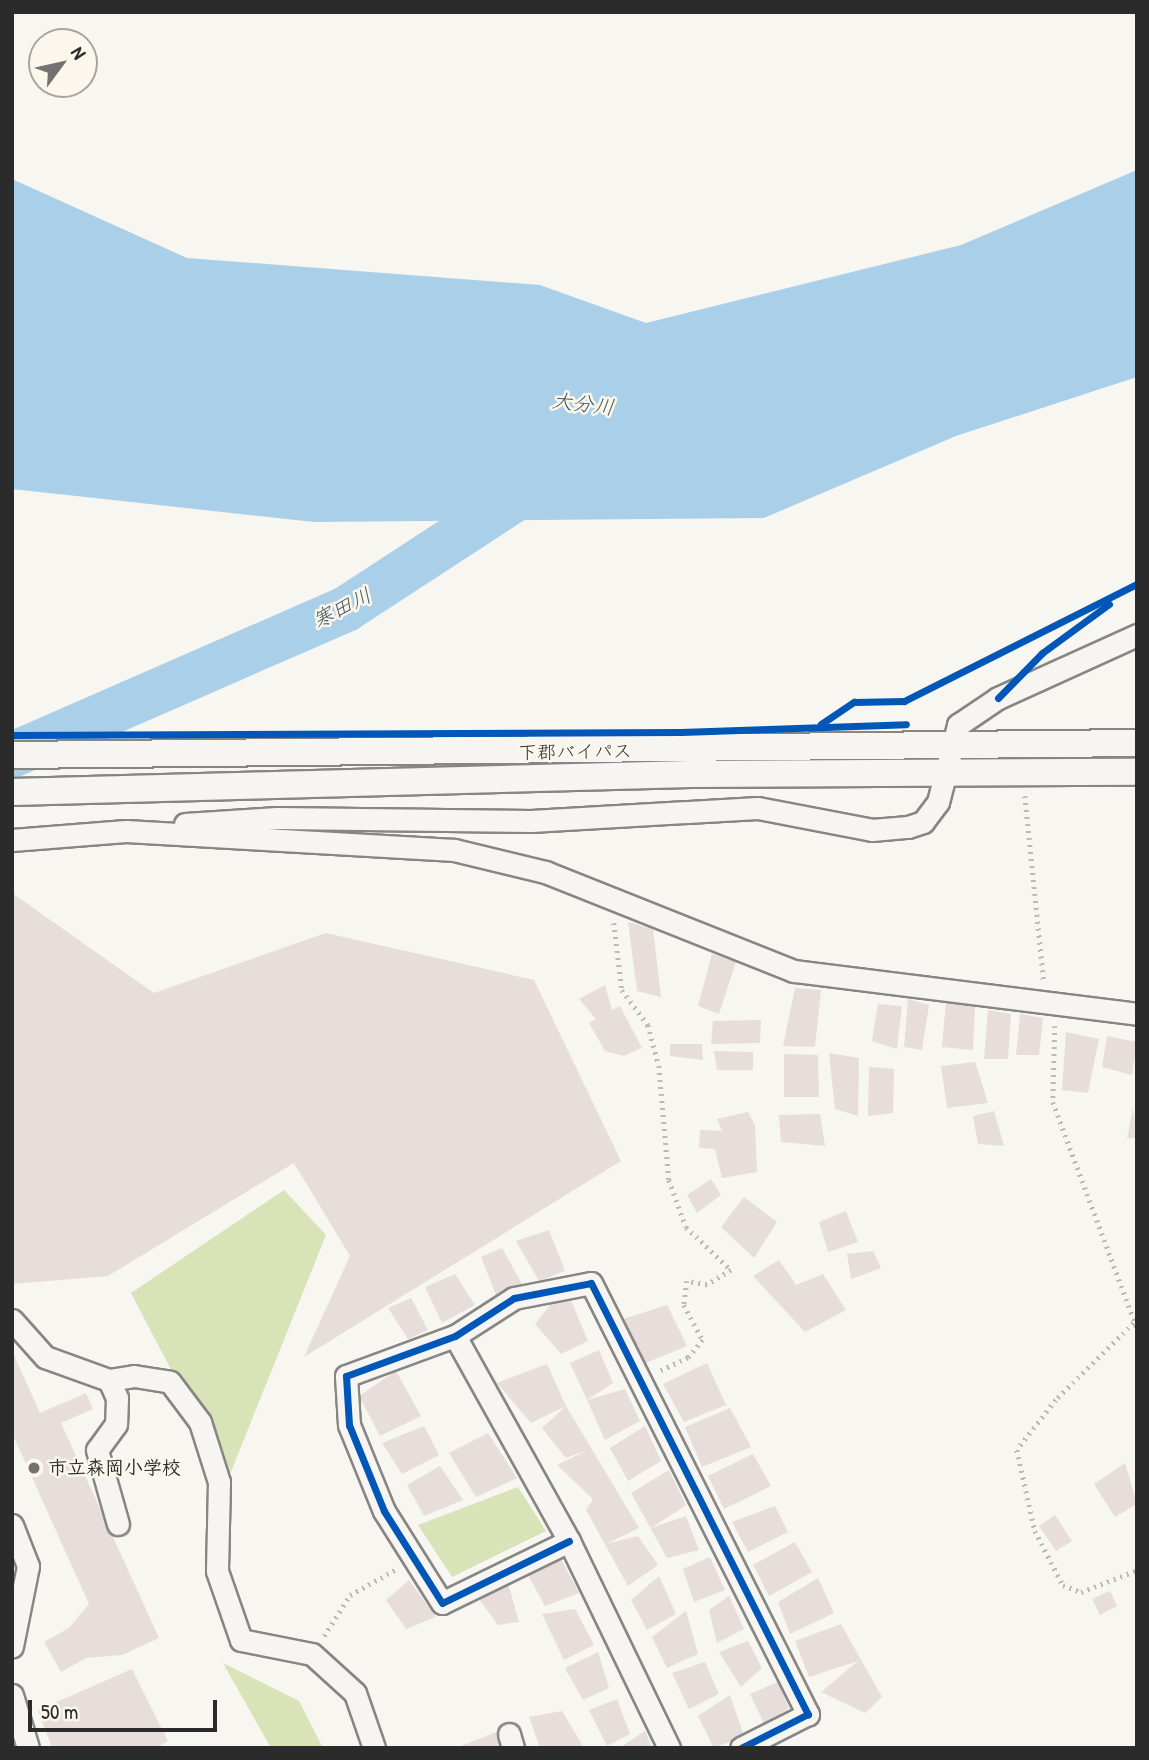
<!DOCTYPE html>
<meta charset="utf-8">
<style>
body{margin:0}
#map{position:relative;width:1149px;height:1760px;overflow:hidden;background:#f8f6f0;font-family:"Patrick Hand","Klee One",sans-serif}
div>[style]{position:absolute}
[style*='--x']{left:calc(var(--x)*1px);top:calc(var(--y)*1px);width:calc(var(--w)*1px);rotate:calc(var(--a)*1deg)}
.green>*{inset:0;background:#d8e3b7}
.water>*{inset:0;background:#aad0e9}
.river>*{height:46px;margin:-23px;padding:0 23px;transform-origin:23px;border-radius:23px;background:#aad0e9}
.building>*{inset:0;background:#e7ddda}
.path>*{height:4.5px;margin-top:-2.25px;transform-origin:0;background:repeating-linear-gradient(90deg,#bcbab8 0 2px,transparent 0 7px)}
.roads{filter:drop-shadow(2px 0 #878684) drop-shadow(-2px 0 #878684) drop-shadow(0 2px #878684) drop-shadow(0 -2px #878684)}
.minor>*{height:21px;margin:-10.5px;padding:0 10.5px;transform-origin:10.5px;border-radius:10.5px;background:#f6f5f1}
.tertiary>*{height:26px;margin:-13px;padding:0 13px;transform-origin:13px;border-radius:13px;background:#f6f5f1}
.cycleway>*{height:7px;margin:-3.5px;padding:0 3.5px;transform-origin:3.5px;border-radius:3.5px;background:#0057b8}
.dots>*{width:19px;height:19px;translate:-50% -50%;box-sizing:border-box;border:4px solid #fbf7ec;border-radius:50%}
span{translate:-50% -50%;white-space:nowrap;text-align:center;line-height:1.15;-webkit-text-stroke:5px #fbf7ec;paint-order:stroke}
.street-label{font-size:19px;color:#2b2b2b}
.poi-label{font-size:19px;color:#2b2b2b;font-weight:700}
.left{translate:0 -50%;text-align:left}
.water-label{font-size:21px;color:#475863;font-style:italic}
.frame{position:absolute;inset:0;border:14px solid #2b2b2b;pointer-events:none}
.north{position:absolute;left:28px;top:28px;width:70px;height:70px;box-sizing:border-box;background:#fbf7ec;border:2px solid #a8a59f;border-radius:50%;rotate:57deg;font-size:19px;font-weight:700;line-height:28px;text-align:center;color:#2b2b2b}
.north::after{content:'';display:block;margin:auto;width:24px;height:32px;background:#737270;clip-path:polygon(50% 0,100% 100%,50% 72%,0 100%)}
.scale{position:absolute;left:28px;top:1700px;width:189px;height:32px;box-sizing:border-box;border:4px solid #2b2b2b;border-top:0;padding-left:9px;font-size:21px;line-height:24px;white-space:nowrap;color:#2b2b2b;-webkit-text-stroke:5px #fbf7ec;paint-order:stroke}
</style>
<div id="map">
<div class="green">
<div style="clip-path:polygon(284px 1190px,326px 1235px,228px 1479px,131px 1293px)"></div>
<div style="clip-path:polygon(518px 1487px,546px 1531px,452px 1577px,418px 1525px)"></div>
<div style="clip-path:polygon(223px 1663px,299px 1701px,323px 1748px,271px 1748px)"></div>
</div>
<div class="water">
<div style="clip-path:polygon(1137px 170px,1137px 377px,956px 436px,764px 518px,314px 522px,12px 489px,12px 179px,187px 258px,540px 285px,646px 323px,961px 245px)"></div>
</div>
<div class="river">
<div style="--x:12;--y:755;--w:365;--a:-23.6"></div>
<div style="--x:346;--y:609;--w:225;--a:-33.1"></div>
</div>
<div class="building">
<div style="clip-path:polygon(12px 893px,154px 993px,326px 933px,534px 980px,621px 1161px,304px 1357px,350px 1256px,294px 1163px,108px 1276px,12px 1284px)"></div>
<div style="clip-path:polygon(628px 922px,653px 929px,661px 997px,637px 991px)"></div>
<div style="clip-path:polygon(712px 954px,736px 962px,719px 1014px,698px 1006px)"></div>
<div style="clip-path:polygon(605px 985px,612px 1010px,620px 1006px,642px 1048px,624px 1056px,605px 1051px,589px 1023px,596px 1019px,579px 999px)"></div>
<div style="clip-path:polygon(795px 988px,821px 990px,815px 1047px,783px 1046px)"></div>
<div style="clip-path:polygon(908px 999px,929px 1005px,922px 1050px,904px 1047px)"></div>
<div style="clip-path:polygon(946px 1001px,975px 1005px,973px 1050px,942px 1047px)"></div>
<div style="clip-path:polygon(878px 1004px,902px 1006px,897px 1049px,872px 1041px)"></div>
<div style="clip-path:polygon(988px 1010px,1011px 1014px,1008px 1059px,984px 1059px)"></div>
<div style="clip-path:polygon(1020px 1014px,1043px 1018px,1039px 1055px,1016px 1055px)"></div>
<div style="clip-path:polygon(761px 1020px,760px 1043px,711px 1044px,713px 1021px)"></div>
<div style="clip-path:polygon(1066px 1032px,1099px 1039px,1088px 1093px,1062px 1090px)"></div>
<div style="clip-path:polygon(1107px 1036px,1137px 1042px,1132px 1075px,1102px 1067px)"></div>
<div style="clip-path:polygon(670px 1044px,702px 1044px,703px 1060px,670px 1056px)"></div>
<div style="clip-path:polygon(714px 1051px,753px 1052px,753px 1070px,717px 1070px)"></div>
<div style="clip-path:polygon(829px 1053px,859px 1058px,858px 1116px,835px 1109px)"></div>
<div style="clip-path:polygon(784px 1054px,818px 1055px,819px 1097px,784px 1097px)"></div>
<div style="clip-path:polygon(975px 1062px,988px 1103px,947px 1108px,941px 1066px)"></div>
<div style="clip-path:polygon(869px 1067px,894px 1069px,893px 1113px,868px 1116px)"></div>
<div style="clip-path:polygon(1133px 1108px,1137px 1138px,1127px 1138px)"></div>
<div style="clip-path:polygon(994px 1111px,1004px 1146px,978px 1144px,973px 1116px)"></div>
<div style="clip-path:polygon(748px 1112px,755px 1125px,757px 1172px,722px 1178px,715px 1149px,699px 1148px,700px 1130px,722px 1131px,717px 1119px)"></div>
<div style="clip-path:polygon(820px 1114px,825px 1146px,781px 1142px,779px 1115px)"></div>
<div style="clip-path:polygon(711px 1179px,721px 1195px,697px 1213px,687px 1195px)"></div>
<div style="clip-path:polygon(744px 1197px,777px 1222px,754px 1258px,721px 1227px)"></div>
<div style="clip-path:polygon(846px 1211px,858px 1242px,828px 1252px,819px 1222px)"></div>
<div style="clip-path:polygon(549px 1230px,565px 1271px,539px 1281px,516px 1241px)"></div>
<div style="clip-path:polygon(502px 1248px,522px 1284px,498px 1300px,481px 1257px)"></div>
<div style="clip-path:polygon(873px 1251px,881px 1268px,851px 1279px,847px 1254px)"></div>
<div style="clip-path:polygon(779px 1260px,796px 1285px,823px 1274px,846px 1310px,805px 1332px,753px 1276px)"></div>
<div style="clip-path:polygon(455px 1274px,475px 1305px,442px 1323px,425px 1287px)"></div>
<div style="clip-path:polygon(565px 1286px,588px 1341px,561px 1354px,535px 1324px)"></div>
<div style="clip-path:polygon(411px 1298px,428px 1330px,408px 1339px,388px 1308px)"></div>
<div style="clip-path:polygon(667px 1305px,687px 1346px,643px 1364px,620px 1320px)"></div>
<div style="clip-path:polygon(599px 1350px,613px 1383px,587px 1400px,625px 1389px,640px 1421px,605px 1440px,587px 1400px,570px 1363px)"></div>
<div style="clip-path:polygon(12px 1351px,40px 1413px,86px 1393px,93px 1409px,61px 1423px,159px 1638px,122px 1655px,86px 1658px,61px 1672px,44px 1642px,69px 1628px,89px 1604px,12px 1433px)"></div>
<div style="clip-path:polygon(707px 1363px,726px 1405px,684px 1422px,663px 1384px)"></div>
<div style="clip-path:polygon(547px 1364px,566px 1406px,531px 1423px,497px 1383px)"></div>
<div style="clip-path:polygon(396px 1371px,421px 1416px,380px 1436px,359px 1396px)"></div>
<div style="clip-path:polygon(566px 1406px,639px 1528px,606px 1544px,638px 1536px,658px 1565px,628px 1586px,586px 1510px,593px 1499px,557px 1465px,588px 1450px,566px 1458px,542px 1428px)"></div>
<div style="clip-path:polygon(730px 1408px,751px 1447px,702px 1467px,685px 1427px)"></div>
<div style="clip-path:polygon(424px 1426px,439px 1455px,402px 1474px,382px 1443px)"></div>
<div style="clip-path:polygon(645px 1426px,661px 1461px,628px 1481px,610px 1448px)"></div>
<div style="clip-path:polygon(488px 1433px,517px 1478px,476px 1497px,449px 1453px)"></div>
<div style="clip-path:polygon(753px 1454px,771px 1486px,724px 1509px,708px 1476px)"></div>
<div style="clip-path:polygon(1125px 1463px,1137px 1504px,1115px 1517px,1094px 1484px)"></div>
<div style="clip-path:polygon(440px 1466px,463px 1500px,424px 1516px,407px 1485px)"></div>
<div style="clip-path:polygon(669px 1470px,686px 1505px,651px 1528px,686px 1516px,699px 1550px,667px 1558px,631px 1493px)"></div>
<div style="clip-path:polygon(775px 1506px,788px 1532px,748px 1552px,732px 1522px)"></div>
<div style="clip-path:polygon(1055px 1515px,1072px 1541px,1056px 1551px,1039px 1526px)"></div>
<div style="clip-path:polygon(795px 1542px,812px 1572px,769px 1596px,753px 1565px)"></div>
<div style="clip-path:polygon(560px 1557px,579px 1593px,545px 1606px,522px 1564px)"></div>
<div style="clip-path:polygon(710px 1557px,725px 1590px,694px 1602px,683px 1569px)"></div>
<div style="clip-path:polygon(659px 1576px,676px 1614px,647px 1630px,631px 1600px)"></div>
<div style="clip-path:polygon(818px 1578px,834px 1613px,790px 1634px,778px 1602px)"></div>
<div style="clip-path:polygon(409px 1580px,436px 1617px,406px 1629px,386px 1600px)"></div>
<div style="clip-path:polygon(508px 1583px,519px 1622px,498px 1625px,471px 1588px)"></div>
<div style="clip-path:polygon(1110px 1591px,1117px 1606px,1100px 1615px,1092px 1599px)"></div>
<div style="clip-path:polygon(729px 1596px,744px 1629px,717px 1643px,709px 1610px)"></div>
<div style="clip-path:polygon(575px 1609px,594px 1645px,564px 1660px,542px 1614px)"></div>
<div style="clip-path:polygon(686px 1611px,698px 1654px,667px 1668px,652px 1637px)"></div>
<div style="clip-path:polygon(841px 1624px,882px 1697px,865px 1713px,821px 1692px,858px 1661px,809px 1677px,795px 1641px)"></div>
<div style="clip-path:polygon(748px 1641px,762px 1668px,741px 1687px,719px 1652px)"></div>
<div style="clip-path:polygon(598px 1652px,609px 1688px,583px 1700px,565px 1668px)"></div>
<div style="clip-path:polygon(705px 1662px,719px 1694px,689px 1709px,672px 1673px)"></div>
<div style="clip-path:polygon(132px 1669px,168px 1741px,156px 1748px,52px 1748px,38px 1710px)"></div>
<div style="clip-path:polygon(778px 1682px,789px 1708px,764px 1724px,750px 1694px)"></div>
<div style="clip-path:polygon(730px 1695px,744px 1736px,714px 1748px,698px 1716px)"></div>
<div style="clip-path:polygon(617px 1699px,630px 1734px,607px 1746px,589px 1710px)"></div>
<div style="clip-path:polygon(562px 1711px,584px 1748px,540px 1748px,529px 1717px)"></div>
<div style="clip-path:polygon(499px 1731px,505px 1748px,456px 1748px)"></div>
<div style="clip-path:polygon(645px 1731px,652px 1748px,619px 1748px)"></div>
</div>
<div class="path">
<div style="--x:1025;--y:796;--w:188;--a:84.2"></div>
<div style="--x:614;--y:923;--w:67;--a:83.2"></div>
<div style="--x:622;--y:990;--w:44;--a:53.4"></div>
<div style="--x:648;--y:1025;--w:42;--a:75"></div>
<div style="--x:659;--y:1066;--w:114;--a:85"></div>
<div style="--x:669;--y:1180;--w:50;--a:70.1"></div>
<div style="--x:686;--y:1227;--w:62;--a:43.7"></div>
<div style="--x:731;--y:1270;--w:28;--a:148"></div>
<div style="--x:707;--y:1285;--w:20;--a:-169"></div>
<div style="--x:687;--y:1281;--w:24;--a:97"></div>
<div style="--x:684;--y:1305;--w:40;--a:62"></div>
<div style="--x:703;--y:1340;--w:23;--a:130"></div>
<div style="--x:688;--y:1358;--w:31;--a:155"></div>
<div style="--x:1055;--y:1026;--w:76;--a:91.5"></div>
<div style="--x:1053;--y:1102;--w:241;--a:69.6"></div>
<div style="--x:1134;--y:1323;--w:110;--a:135.4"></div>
<div style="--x:1056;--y:1400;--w:63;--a:128"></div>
<div style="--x:1017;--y:1450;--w:83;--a:77.5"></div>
<div style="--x:1035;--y:1531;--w:61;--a:62.6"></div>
<div style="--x:1063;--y:1585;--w:19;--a:21"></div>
<div style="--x:1081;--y:1592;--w:60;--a:-21.4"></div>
<div style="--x:324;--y:1636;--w:49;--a:-57.6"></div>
<div style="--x:350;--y:1595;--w:51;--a:-29.1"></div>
</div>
<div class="roads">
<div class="minor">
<div style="--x:185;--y:824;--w:92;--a:-3.7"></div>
<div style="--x:277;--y:818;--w:254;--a:0.7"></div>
<div style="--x:531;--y:821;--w:227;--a:-3.3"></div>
<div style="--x:758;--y:808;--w:116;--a:10.9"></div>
<div style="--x:872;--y:830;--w:36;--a:-5"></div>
<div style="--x:908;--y:827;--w:16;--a:-18"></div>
<div style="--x:923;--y:822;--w:25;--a:-53"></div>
<div style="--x:938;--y:802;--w:80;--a:-75.4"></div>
<div style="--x:958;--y:725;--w:48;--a:-34"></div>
<div style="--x:998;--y:698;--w:153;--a:-24.4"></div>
<div style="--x:12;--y:840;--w:114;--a:-4.5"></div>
<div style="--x:126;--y:831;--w:329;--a:3.3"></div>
<div style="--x:454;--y:850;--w:94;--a:13.6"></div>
<div style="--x:545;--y:872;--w:268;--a:21.7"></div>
<div style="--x:794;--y:971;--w:346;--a:7.1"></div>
<div style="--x:12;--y:1320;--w:50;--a:48.3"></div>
<div style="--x:45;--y:1357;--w:68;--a:19.8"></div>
<div style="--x:109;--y:1380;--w:25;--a:-9"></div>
<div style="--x:134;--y:1376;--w:36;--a:9"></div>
<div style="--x:170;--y:1382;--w:50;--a:53.1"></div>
<div style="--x:200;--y:1422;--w:63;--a:72.4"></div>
<div style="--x:219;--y:1482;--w:89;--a:91.3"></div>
<div style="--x:217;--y:1571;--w:73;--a:70.8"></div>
<div style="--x:241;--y:1640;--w:72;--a:11.2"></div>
<div style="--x:312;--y:1654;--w:58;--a:42.2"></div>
<div style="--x:355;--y:1693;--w:58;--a:70.9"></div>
<div style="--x:455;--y:1336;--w:235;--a:60.9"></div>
<div style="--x:569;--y:1541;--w:230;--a:64.2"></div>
<div style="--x:109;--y:1380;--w:20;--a:66"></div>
<div style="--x:117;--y:1398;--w:26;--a:92"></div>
<div style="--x:116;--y:1424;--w:32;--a:126"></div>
<div style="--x:97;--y:1450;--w:77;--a:74.2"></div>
<div style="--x:12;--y:1525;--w:44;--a:68.7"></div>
<div style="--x:28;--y:1566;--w:82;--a:101.3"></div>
<div style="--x:569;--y:1541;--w:141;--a:154"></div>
<div style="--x:442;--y:1603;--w:109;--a:-122.2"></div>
<div style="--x:384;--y:1511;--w:93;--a:-112.1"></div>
<div style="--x:349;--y:1425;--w:49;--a:-93.5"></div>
<div style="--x:346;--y:1376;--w:116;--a:-20.2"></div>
<div style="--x:455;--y:1336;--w:70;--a:-32.8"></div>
<div style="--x:514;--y:1298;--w:78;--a:-11"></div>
<div style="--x:591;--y:1283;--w:483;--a:63.3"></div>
<div style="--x:808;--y:1714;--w:75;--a:153.1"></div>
<div style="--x:12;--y:1695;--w:55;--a:73.2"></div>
<div style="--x:509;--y:1734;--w:15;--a:74"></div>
</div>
<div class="tertiary">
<div style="--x:12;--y:755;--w:1125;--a:-0.61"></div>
<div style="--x:12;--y:792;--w:679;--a:-1.52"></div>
<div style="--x:691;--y:774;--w:446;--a:-0.3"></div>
</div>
</div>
<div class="cycleway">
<div style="--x:998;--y:698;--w:63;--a:-45.6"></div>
<div style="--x:1042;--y:653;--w:83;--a:-36.2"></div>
<div style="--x:821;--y:724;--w:40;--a:-34"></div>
<div style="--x:854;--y:702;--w:50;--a:-1.1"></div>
<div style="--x:904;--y:701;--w:261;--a:-26.7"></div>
<div style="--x:12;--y:735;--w:669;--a:-0.26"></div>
<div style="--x:681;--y:732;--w:225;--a:-2"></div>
<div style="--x:569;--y:1541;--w:141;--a:154"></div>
<div style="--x:442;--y:1603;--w:109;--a:-122.2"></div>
<div style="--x:384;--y:1511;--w:93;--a:-112.1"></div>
<div style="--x:349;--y:1425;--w:49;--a:-93.5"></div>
<div style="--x:346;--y:1376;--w:116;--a:-20.2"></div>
<div style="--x:455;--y:1336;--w:70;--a:-32.8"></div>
<div style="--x:514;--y:1298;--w:78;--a:-11"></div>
<div style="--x:591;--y:1283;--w:483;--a:63.3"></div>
<div style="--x:808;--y:1714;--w:75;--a:153.1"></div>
</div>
<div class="dots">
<div style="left:34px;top:1468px;background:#737270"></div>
</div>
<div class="street-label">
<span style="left:575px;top:752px;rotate:-1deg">下郡バイパス</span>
</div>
<div class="poi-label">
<span class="left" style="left:48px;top:1468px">市立森岡小学校</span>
</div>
<div class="water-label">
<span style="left:583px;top:404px;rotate:7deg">大分川</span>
<span style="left:342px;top:608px;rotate:-27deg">寒田川</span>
</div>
<div class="frame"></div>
<div class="north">N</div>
<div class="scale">50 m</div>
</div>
